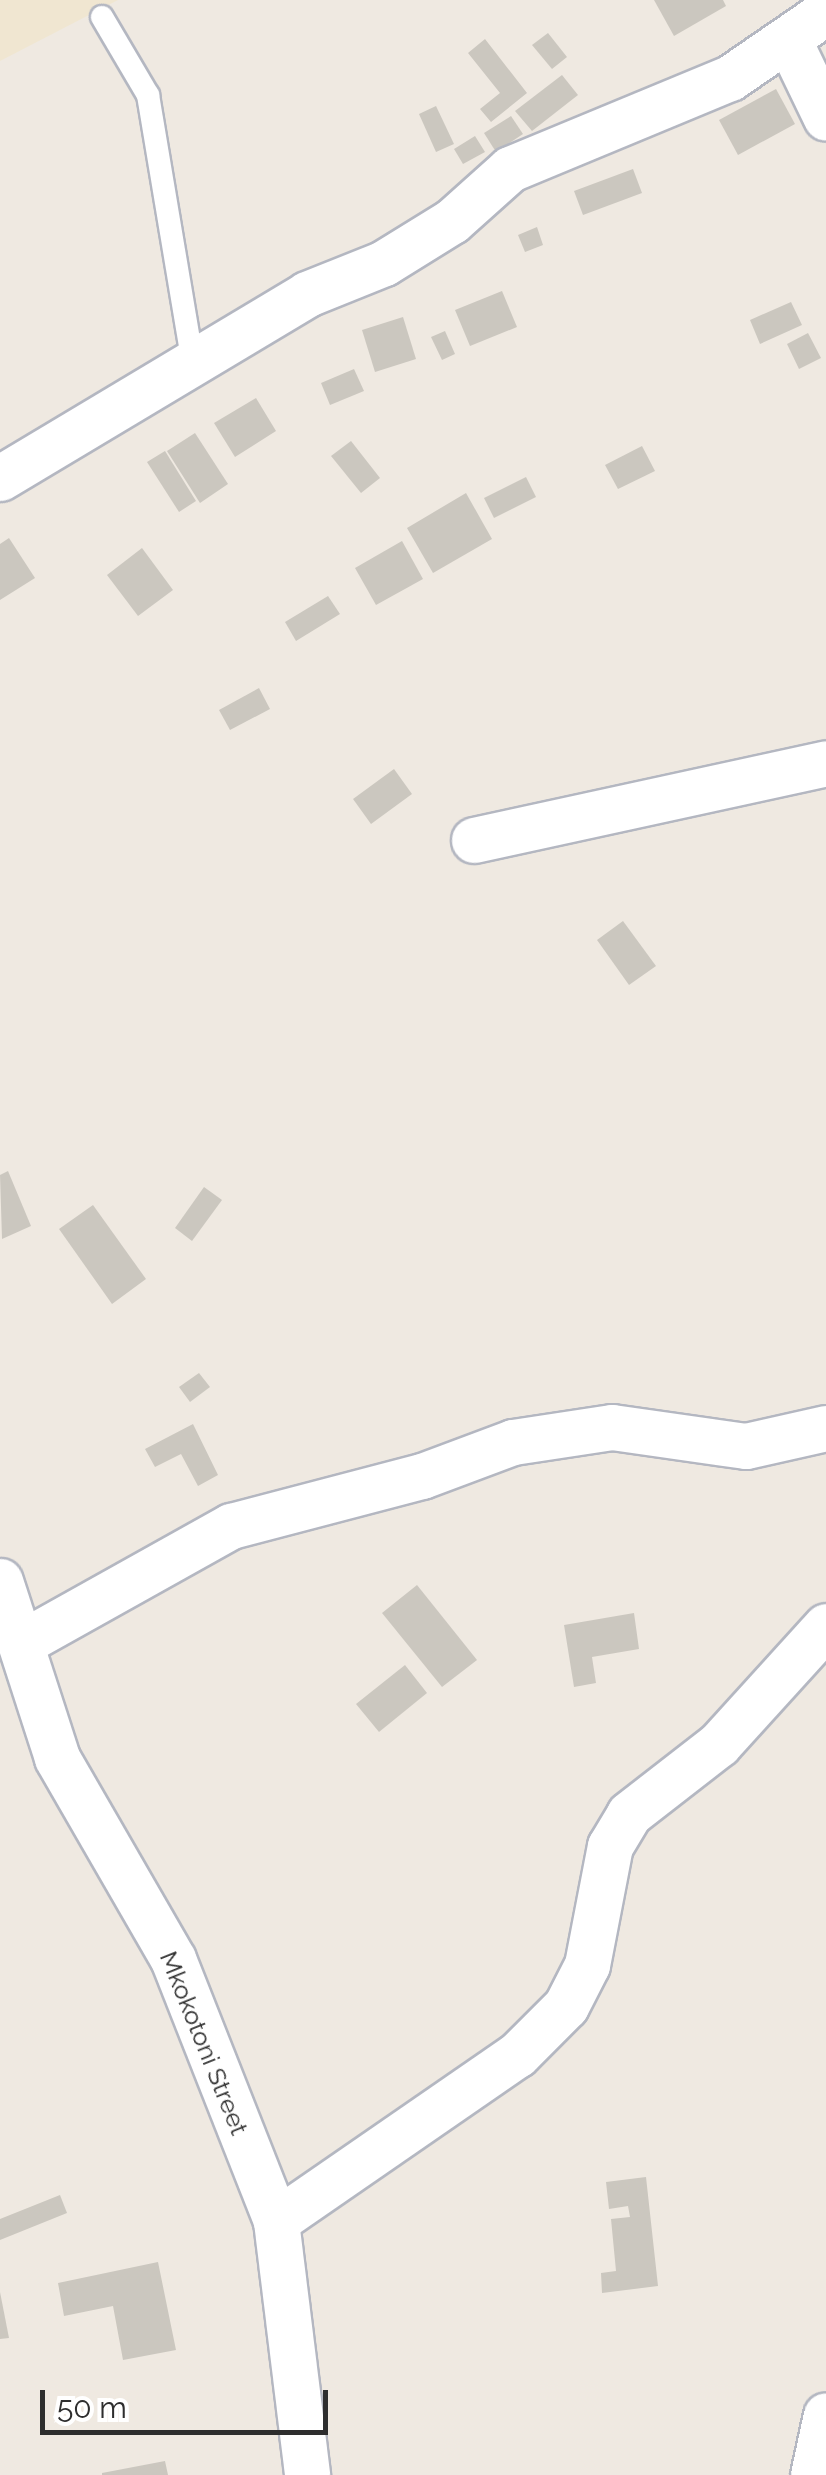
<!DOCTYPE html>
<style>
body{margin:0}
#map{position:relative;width:826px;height:2475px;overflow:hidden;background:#efe9e1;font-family:Raleway,sans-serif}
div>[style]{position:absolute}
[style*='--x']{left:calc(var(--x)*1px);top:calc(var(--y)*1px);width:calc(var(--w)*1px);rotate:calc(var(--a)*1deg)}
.education>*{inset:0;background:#f0e6d1}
.building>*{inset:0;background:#cbc7bf}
.roads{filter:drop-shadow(2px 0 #b4b7c1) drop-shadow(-2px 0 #b4b7c1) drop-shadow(0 2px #b4b7c1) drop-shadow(0 -2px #b4b7c1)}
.lane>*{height:22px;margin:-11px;padding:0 11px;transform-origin:11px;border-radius:11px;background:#fff}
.street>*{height:45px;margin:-22.5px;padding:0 22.5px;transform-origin:22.5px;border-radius:22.5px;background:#fff}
span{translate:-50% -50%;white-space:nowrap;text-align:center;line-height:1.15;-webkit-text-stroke:9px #fff;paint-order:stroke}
.street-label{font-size:25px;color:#2e2e2e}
.scale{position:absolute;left:40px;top:2390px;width:288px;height:45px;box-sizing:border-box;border:5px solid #2e2e2e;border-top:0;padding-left:12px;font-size:30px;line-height:35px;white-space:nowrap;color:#2e2e2e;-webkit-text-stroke:8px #fff;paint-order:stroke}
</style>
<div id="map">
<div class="education">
<div style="clip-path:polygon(0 0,118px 0,0 61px)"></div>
</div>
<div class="building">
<div style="clip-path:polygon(654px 0,723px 0,726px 6px,674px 36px)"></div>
<div style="clip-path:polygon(548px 33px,567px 57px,552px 69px,532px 45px)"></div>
<div style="clip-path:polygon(485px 39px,527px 93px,491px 122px,480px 109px,500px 93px,468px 53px)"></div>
<div style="clip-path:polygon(562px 75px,578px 95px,532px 131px,515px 111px)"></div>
<div style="clip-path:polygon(776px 89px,795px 124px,738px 155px,719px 120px)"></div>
<div style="clip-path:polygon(436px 106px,454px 144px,436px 152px,419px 114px)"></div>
<div style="clip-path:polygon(511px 116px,523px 134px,496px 152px,484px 133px)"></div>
<div style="clip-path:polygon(475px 136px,485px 152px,463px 164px,454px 149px)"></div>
<div style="clip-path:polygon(633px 169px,642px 193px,583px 215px,574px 191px)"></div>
<div style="clip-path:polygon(537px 227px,543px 245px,525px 252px,518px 235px)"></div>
<div style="clip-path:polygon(502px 291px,517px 327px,470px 346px,455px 310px)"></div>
<div style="clip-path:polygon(791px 302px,802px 325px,760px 344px,750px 320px)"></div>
<div style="clip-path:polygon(403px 317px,416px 359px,375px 372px,362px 330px)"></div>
<div style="clip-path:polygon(445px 331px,455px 354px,442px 360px,431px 337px)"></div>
<div style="clip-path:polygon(808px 333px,821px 358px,799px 369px,787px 344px)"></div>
<div style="clip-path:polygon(354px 369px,364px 391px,330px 405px,321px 383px)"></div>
<div style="clip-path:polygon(256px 398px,276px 431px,235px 457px,214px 423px)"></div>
<div style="clip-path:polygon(195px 433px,228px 484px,200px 503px,167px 451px)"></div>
<div style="clip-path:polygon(351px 441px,380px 478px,361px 493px,331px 456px)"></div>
<div style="clip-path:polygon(642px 446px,655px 471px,618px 489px,605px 465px)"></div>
<div style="clip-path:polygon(165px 451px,196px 501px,179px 512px,147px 462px)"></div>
<div style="clip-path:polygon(526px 477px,536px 497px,494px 518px,484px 498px)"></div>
<div style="clip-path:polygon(466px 493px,492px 539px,433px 573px,407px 528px)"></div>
<div style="clip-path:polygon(9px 538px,35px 578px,0 600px,0 544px)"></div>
<div style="clip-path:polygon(402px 541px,423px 579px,376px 605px,355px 568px)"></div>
<div style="clip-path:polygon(142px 548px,173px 590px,138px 616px,107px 575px)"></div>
<div style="clip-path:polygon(328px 596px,340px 614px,296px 641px,285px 622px)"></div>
<div style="clip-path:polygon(259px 688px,270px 709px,230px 730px,219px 710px)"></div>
<div style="clip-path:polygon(394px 769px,412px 794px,371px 824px,353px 799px)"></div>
<div style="clip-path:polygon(623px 921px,656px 966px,629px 985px,597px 940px)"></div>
<div style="clip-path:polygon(8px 1171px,31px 1226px,2px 1239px,0 1175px)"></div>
<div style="clip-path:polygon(204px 1187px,222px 1200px,192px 1241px,175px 1228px)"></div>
<div style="clip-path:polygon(93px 1205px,146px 1279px,112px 1304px,59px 1229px)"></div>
<div style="clip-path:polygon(199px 1373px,210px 1387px,190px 1402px,179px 1387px)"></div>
<div style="clip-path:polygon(193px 1424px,218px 1475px,198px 1486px,181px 1454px,155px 1467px,145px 1449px)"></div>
<div style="clip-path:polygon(417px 1585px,477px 1660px,442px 1687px,382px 1613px)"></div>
<div style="clip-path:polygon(634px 1613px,639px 1649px,592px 1657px,596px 1683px,574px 1687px,564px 1625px)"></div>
<div style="clip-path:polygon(405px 1665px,427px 1693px,379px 1732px,356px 1704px)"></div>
<div style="clip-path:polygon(646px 2177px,658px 2286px,602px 2293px,601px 2273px,616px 2271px,611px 2219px,630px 2217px,628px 2206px,609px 2209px,606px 2182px)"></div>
<div style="clip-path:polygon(60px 2195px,67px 2213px,0 2240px,0 2219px)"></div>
<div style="clip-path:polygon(158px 2262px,176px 2350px,123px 2360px,113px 2306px,64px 2316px,58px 2283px)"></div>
<div style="clip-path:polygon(0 2292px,9px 2338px,0 2339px)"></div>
<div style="clip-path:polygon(165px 2461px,168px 2475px,102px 2475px,102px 2473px)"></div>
</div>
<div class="roads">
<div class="lane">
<div style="--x:102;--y:17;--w:91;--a:59.5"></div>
<div style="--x:148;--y:95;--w:273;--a:80.5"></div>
</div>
<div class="street">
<div style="--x:789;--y:41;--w:85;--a:64.3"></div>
<div style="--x:0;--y:478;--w:358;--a:-30.9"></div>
<div style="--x:307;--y:294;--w:83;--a:-21.9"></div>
<div style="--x:384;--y:263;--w:80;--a:-31.7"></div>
<div style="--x:452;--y:221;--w:78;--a:-41.9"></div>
<div style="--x:510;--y:169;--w:238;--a:-22.5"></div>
<div style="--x:730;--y:78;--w:116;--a:-34.5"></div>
<div style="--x:474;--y:840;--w:360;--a:-12.3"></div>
<div style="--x:0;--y:1581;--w:186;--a:72.1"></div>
<div style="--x:57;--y:1758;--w:232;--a:60"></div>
<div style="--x:173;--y:1959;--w:282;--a:68.5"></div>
<div style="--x:276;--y:2221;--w:256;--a:83"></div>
<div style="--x:25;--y:1641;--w:236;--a:-29.2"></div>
<div style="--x:231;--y:1526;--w:197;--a:-14.7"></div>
<div style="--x:422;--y:1476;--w:97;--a:-20.5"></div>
<div style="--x:513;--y:1442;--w:100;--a:-8.6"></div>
<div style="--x:612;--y:1427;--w:135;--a:8.1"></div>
<div style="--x:746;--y:1446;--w:82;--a:-12.7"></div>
<div style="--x:276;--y:2221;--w:293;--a:-34.6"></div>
<div style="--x:517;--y:2055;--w:69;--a:-45"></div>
<div style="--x:566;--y:2006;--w:46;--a:-62.9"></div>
<div style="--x:587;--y:1965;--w:121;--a:-79.1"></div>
<div style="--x:610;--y:1846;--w:37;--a:-59"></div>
<div style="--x:629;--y:1814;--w:114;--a:-37.9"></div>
<div style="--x:719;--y:1744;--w:159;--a:-47.8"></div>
<div style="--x:813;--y:2475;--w:61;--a:-77.8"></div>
</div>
</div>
<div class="street-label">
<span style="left:204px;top:2043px;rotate:68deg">Mkokotoni Street</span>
</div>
<div class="scale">50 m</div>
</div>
